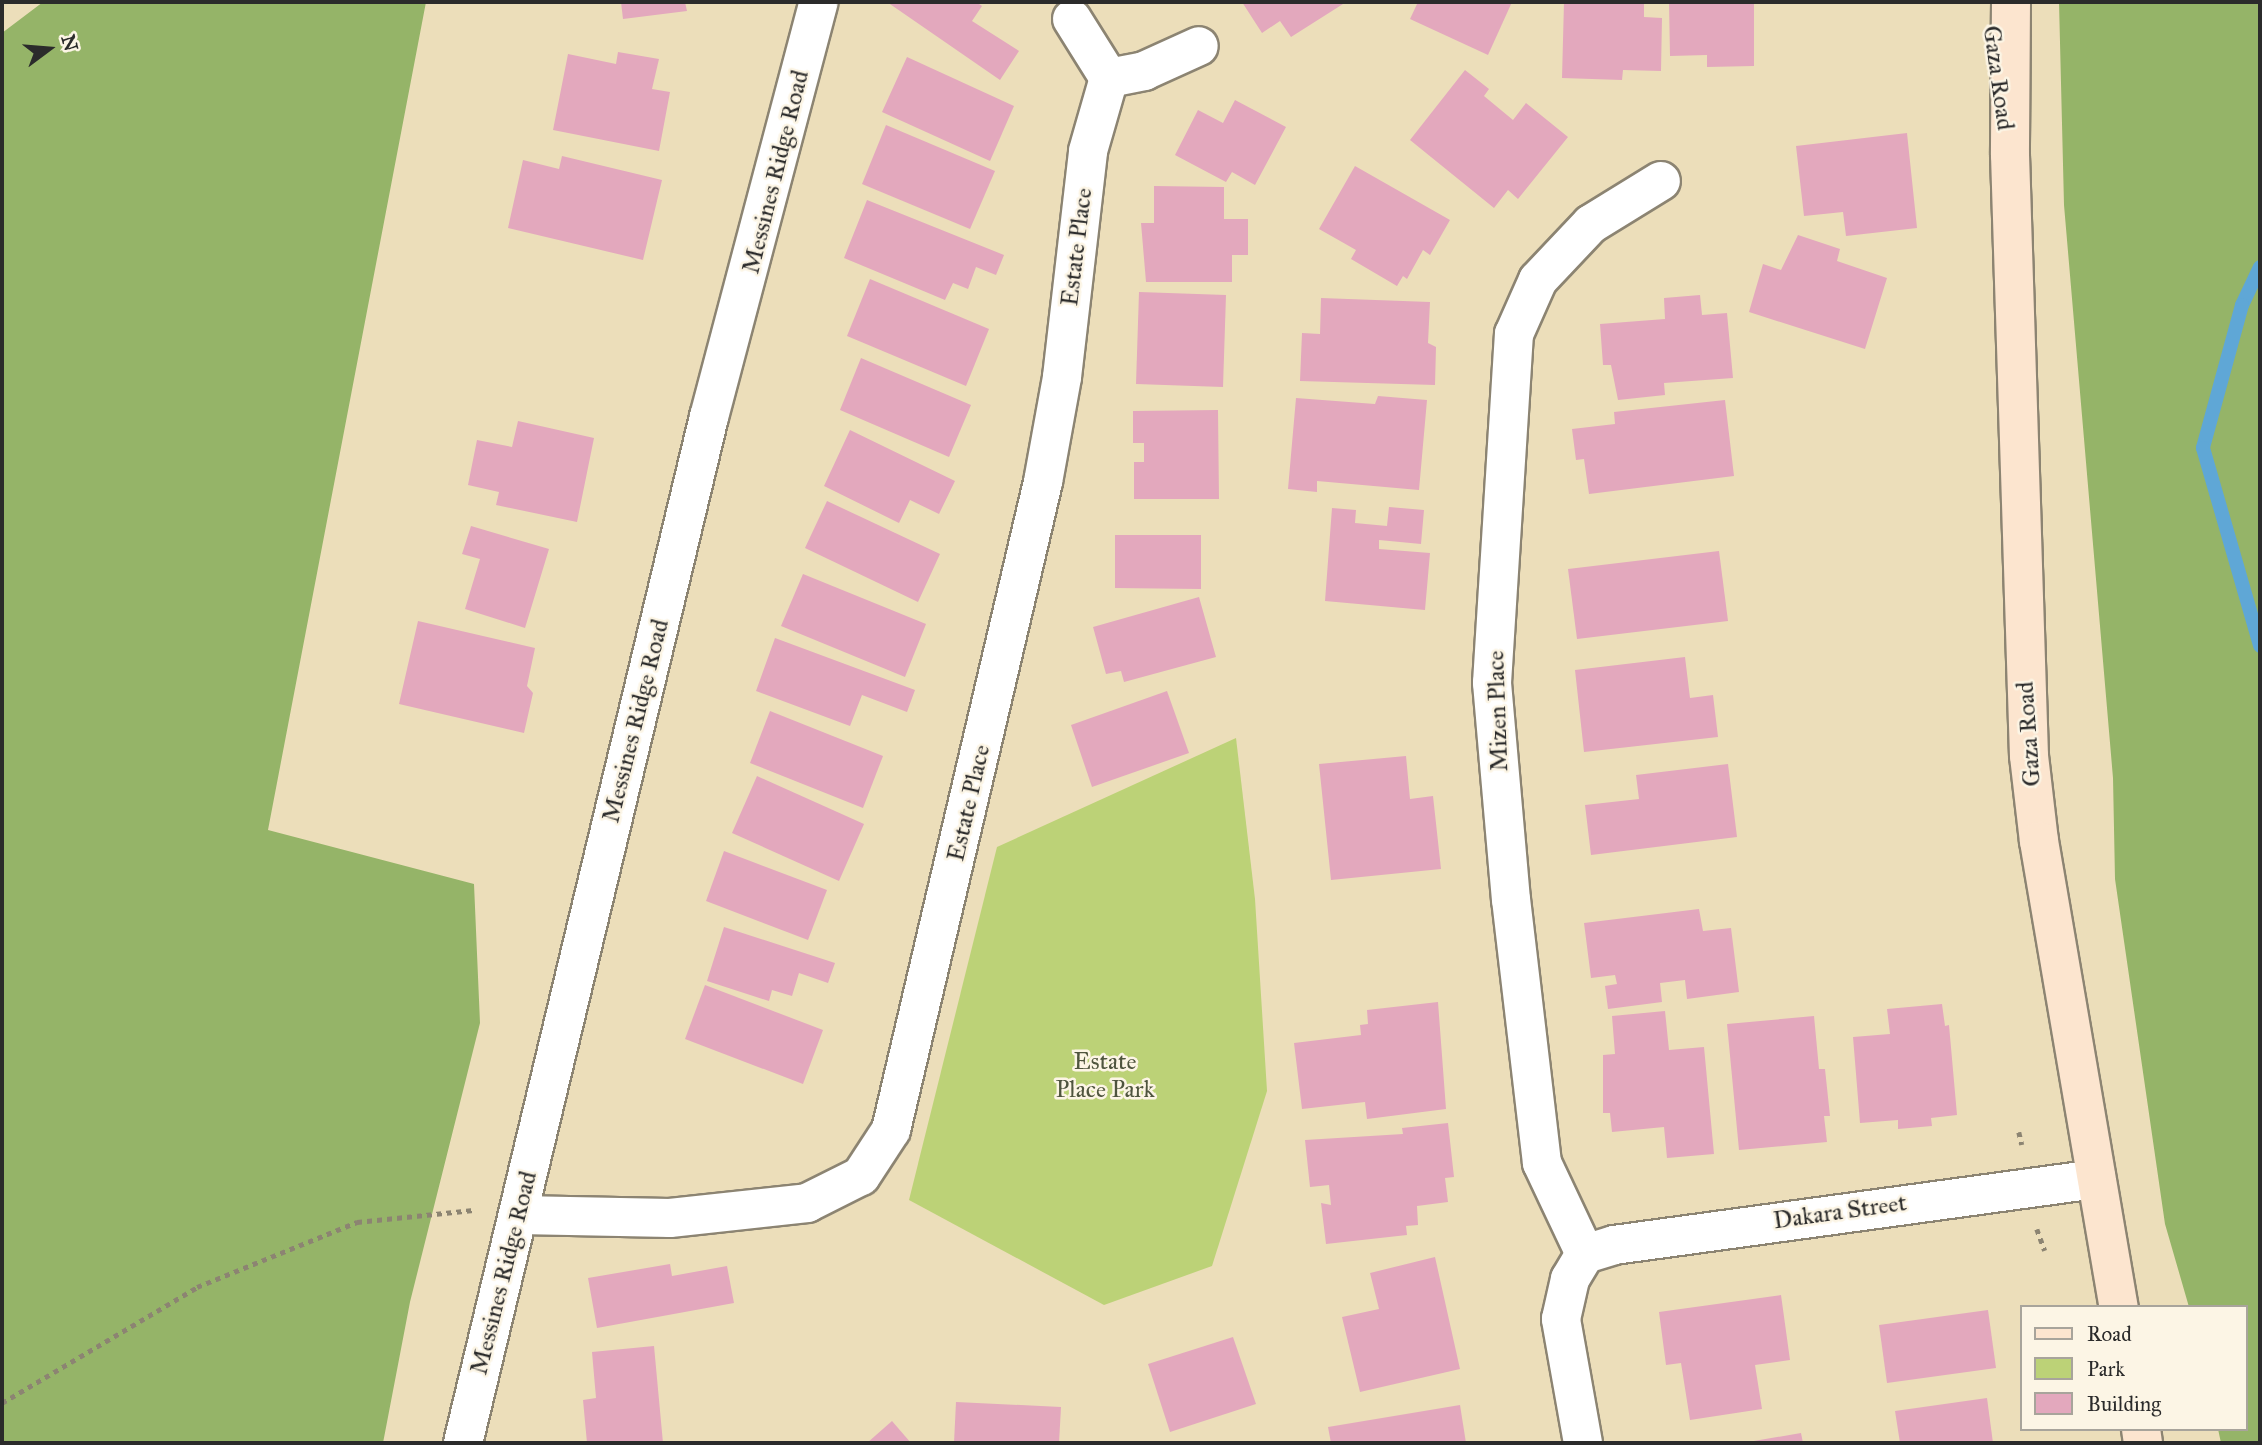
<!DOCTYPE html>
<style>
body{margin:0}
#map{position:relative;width:2262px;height:1445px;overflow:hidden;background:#ecdeba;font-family:"IM FELL Great Primer",serif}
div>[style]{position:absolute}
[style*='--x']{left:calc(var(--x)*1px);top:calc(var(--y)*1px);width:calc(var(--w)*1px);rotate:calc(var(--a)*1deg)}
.green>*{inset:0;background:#bcd277}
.forest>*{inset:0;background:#95b468}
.stream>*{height:14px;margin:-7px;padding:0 7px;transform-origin:7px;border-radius:7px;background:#5fa7d6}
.building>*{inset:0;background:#e3a8bd}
.path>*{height:4.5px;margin-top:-2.25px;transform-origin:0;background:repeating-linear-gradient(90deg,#8c8472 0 5px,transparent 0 10px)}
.roads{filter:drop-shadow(2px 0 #8c8472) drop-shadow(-2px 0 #8c8472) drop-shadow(0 2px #8c8472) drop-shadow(0 -2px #8c8472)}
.minor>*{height:38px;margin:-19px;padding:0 19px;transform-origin:19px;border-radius:19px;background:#fff}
.tertiary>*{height:38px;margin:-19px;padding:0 19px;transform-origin:19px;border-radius:19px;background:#fff}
.secondary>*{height:38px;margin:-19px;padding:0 19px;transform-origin:19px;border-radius:19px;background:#fce5cf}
span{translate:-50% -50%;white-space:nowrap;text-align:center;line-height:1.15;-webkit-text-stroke:5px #fcf5e5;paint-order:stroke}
.street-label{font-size:24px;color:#2b2b2b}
.park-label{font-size:24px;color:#4f553e}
.frame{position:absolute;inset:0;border:4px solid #2b2b2b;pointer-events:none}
.legend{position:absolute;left:2020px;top:1305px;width:228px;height:126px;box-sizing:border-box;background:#fcf5e5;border:2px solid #a8a49b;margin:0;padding:9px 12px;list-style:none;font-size:21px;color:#2b2b2b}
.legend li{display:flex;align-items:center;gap:14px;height:35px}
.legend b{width:35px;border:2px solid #a8a49b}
.north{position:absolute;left:14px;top:14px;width:70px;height:70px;-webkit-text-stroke:5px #fcf5e5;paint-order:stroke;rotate:74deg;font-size:19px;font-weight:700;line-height:28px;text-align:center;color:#2b2b2b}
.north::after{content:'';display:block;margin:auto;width:24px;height:32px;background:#2b2b2b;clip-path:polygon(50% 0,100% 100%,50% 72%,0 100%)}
</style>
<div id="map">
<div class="green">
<div style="clip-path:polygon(1236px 738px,1255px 899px,1267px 1091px,1212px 1266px,1104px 1305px,909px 1200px,997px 847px)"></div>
</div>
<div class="forest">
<div style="clip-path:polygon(43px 2px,426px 2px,268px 830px,474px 884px,480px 1023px,410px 1302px,383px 1443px,2px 1443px,2px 33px)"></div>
<div style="clip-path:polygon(2059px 2px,2260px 2px,2260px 1443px,2221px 1443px,2218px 1429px,2246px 1429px,2246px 1307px,2189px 1307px,2165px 1224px,2115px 879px,2113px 778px,2064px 205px)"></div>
</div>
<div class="stream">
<div style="--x:2260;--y:267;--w:42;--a:115.3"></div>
<div style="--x:2242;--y:305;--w:148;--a:105.3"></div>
<div style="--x:2203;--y:448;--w:206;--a:73.9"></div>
</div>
<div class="building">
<div style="clip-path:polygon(621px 2px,685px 2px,687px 11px,623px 19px)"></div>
<div style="clip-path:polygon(887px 2px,976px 2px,982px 6px,972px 21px,1019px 51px,1000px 80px)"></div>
<div style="clip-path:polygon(1242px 2px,1341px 2px,1343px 4px,1291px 37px,1280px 21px,1262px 33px)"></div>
<div style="clip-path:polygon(1418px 2px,1512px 2px,1488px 55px,1410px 19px)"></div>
<div style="clip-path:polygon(1564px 2px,1644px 2px,1644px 17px,1662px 18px,1661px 71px,1623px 70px,1622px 80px,1562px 78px)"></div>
<div style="clip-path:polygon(1669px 2px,1754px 2px,1754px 66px,1707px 67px,1707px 55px,1670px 56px)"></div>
<div style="clip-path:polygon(618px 52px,659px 59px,652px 89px,670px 92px,659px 151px,553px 130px,568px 54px,616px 64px)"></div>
<div style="clip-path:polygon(907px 57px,1014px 106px,990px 161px,882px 112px)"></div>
<div style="clip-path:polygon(1465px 70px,1489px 89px,1484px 96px,1513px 120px,1526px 103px,1568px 137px,1518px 199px,1508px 190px,1494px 208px,1410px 140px)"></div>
<div style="clip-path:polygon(1235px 100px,1286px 127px,1255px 185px,1232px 172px,1226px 182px,1175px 155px,1198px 110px,1223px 123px)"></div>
<div style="clip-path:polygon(886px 125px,995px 171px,970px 229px,862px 184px)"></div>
<div style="clip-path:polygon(1907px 133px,1917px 228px,1846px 236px,1843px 212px,1804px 216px,1796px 146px)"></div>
<div style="clip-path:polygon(562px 156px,662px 180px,643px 260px,508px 228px,523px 160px,559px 169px)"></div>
<div style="clip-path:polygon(1355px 166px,1450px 220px,1430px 255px,1423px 250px,1407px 279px,1403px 276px,1397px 286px,1351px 259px,1356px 250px,1319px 229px)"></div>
<div style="clip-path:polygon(1154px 186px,1224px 187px,1224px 219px,1248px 219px,1248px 255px,1232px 255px,1232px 282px,1146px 282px,1141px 223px,1154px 223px)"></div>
<div style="clip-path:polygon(867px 200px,1004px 255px,996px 275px,976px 267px,968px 289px,953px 283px,945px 300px,844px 258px)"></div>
<div style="clip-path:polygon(1798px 235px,1840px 249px,1837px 261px,1887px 278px,1865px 349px,1749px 312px,1763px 264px,1781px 270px)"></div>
<div style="clip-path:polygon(870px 279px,989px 329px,966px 386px,847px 336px)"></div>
<div style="clip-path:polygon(1139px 292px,1226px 295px,1223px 387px,1136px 384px)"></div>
<div style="clip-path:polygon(1700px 295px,1702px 315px,1727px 313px,1733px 378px,1664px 383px,1665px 395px,1618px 400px,1611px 365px,1603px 365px,1600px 324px,1665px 319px,1664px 298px)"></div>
<div style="clip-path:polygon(1321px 298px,1430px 302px,1428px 343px,1436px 347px,1435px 385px,1300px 381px,1302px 333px,1320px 334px)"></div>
<div style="clip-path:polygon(861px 358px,971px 405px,949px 457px,840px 410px)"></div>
<div style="clip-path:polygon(1378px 396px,1427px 400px,1419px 490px,1317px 481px,1317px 492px,1288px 489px,1296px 398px,1375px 404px)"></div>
<div style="clip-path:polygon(1725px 400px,1734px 476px,1589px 494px,1584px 459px,1576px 460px,1572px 429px,1615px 424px,1614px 412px)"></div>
<div style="clip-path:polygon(1218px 410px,1219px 499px,1134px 499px,1134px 462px,1144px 462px,1144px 443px,1133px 443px,1133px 411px)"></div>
<div style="clip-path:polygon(518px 421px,594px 438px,577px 522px,496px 505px,499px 492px,468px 485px,477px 440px,512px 447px)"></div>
<div style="clip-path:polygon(850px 430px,955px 481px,939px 514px,910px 500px,899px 523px,824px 486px)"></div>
<div style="clip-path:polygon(827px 501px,940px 554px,918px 602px,805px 548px)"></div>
<div style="clip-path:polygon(1389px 507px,1424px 510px,1421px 544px,1379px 540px,1379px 549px,1430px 553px,1425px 610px,1325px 601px,1332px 508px,1356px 510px,1355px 523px,1387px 526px)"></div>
<div style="clip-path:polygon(471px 526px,549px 549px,525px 628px,465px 609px,480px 559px,462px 554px)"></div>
<div style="clip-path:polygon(1115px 535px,1201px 535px,1201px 589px,1115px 588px)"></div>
<div style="clip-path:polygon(1719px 551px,1728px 621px,1577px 639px,1568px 569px)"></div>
<div style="clip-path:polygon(803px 574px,926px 624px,905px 677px,781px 626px)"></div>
<div style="clip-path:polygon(1199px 597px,1216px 657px,1124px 682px,1121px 671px,1106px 674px,1093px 627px)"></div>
<div style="clip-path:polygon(418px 621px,535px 648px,527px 686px,533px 693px,524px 733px,399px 704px)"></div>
<div style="clip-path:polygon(775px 638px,915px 690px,907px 712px,862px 695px,850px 726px,756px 691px)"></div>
<div style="clip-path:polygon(1685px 657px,1690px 698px,1713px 695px,1718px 737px,1584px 752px,1575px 670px)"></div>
<div style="clip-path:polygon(1167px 691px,1189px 753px,1092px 787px,1071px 725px)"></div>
<div style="clip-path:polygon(770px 711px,883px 756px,863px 808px,750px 763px)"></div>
<div style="clip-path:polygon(1406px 756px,1410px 799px,1433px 796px,1441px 869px,1331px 880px,1319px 764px)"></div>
<div style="clip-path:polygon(1728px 764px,1737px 837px,1591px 855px,1585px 805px,1639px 799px,1636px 775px)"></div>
<div style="clip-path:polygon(757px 776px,864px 824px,839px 881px,732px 833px)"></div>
<div style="clip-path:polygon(724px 851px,827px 890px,808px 940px,706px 901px)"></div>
<div style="clip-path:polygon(1699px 909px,1703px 931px,1731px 928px,1739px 992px,1687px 999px,1685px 980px,1660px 983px,1662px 1002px,1608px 1009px,1605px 986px,1617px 984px,1615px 975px,1591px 978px,1584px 923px)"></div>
<div style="clip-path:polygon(724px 927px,835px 963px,828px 983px,799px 973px,792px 996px,772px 990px,769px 1001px,707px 981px)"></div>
<div style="clip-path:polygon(705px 985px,823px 1030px,803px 1084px,685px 1039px)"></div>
<div style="clip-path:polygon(1438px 1002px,1446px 1109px,1367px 1119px,1365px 1102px,1302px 1109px,1294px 1043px,1361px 1035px,1360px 1025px,1368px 1024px,1367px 1010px)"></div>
<div style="clip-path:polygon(1942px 1004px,1945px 1026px,1949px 1025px,1957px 1115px,1931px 1118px,1932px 1126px,1898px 1129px,1898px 1120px,1860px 1123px,1853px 1037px,1890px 1034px,1887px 1009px)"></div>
<div style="clip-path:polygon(1665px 1011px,1669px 1050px,1704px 1047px,1714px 1154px,1667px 1158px,1664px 1127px,1612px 1132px,1610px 1113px,1603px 1113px,1603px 1055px,1615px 1054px,1612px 1016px)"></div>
<div style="clip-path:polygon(1814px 1016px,1819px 1069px,1825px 1069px,1830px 1116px,1824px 1116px,1827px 1142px,1739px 1150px,1727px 1024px)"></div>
<div style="clip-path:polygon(1448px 1123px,1454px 1177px,1445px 1178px,1448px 1202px,1417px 1206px,1418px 1225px,1406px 1226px,1407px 1235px,1326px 1244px,1321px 1203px,1331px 1205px,1329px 1185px,1310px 1187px,1305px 1140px,1403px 1134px,1402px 1128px)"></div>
<div style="clip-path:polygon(1435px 1257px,1460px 1369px,1360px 1392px,1342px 1317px,1379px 1309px,1370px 1273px)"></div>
<div style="clip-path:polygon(670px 1264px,672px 1276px,727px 1266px,734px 1303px,597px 1328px,588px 1278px)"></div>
<div style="clip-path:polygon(1781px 1295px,1790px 1360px,1755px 1365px,1762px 1409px,1690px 1420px,1681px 1363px,1666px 1365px,1659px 1312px)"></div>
<div style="clip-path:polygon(1988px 1310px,1996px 1368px,1887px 1383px,1879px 1325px)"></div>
<div style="clip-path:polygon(1233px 1337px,1256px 1404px,1170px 1432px,1148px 1364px)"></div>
<div style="clip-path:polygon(654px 1346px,663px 1443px,587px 1443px,583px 1400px,596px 1398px,592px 1352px)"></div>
<div style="clip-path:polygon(1987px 1398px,1993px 1443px,1900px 1443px,1895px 1411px)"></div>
<div style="clip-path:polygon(956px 1402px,1061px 1407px,1059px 1443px,954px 1443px)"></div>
<div style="clip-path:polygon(1460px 1405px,1466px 1443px,1331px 1443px,1328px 1427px)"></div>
<div style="clip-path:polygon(892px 1421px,911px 1443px,867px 1443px)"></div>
<div style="clip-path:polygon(1801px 1433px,1803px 1443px,1748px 1443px,1748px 1442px)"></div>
</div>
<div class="path">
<div style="--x:2019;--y:1132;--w:13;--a:77"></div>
<div style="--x:2037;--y:1229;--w:23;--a:70"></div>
<div style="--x:2;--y:1403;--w:227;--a:-30.7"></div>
<div style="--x:197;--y:1287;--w:173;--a:-22.1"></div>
<div style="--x:357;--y:1222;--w:117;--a:-5.9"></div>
</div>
<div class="roads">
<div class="minor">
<div style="--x:1072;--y:19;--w:70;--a:57.9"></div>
<div style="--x:1109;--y:78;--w:36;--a:-11"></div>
<div style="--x:1144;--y:71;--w:60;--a:-24.4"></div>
<div style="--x:519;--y:1215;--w:151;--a:1.1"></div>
<div style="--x:670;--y:1218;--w:138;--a:-6.2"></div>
<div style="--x:807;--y:1203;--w:60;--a:-26.6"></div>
<div style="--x:861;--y:1176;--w:55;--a:-56.9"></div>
<div style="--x:891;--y:1130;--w:666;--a:-76.8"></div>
<div style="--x:1043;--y:482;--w:107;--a:-79.7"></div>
<div style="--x:1062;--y:377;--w:227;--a:-83.4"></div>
<div style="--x:1088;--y:151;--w:76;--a:-74"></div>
<div style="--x:1585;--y:1254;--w:101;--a:-115.3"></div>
<div style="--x:1542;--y:1163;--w:265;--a:-96.7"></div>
<div style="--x:1511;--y:900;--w:218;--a:-95"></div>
<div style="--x:1492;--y:683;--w:350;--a:-86.4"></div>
<div style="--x:1514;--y:334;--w:59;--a:-66"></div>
<div style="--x:1538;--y:280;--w:77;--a:-46.6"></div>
<div style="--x:1591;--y:224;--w:82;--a:-31.6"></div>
<div style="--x:1585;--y:1254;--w:30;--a:-17"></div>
<div style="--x:1614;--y:1245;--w:487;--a:-7.8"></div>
<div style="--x:1583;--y:1443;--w:126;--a:-100.1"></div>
<div style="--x:1561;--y:1319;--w:41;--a:-77.3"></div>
<div style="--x:1570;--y:1279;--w:29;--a:-59"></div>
</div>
<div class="tertiary">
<div style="--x:463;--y:1443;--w:1055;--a:-76.52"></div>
<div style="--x:709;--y:417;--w:429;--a:-75.2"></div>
</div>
<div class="secondary">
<div style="--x:2011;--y:2;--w:153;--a:90.4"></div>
<div style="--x:2010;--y:155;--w:601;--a:88.19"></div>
<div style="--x:2029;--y:756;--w:86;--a:83.3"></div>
<div style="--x:2039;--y:841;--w:473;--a:80.3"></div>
<div style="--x:2141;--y:1429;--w:14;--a:82"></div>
</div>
</div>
<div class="street-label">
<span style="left:1998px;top:78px;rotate:82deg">Gaza Road</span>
<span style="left:776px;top:172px;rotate:-76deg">Messines Ridge Road</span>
<span style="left:1077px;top:247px;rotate:-83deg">Estate Place</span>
<span style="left:1498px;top:711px;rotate:-92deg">Mizen Place</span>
<span style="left:636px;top:721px;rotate:-76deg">Messines Ridge Road</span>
<span style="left:2029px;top:734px;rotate:-94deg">Gaza Road</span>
<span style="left:969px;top:803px;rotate:-77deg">Estate Place</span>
<span style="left:1840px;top:1212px;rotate:-8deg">Dakara Street</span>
<span style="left:504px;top:1273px;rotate:-76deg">Messines Ridge Road</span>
</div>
<div class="park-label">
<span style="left:1105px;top:1076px">Estate<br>Place Park</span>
</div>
<div class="frame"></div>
<ul class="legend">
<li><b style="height:9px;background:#fce5cf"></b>Road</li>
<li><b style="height:19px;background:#bcd277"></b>Park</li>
<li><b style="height:19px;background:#e3a8bd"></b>Building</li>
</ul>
<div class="north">N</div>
</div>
